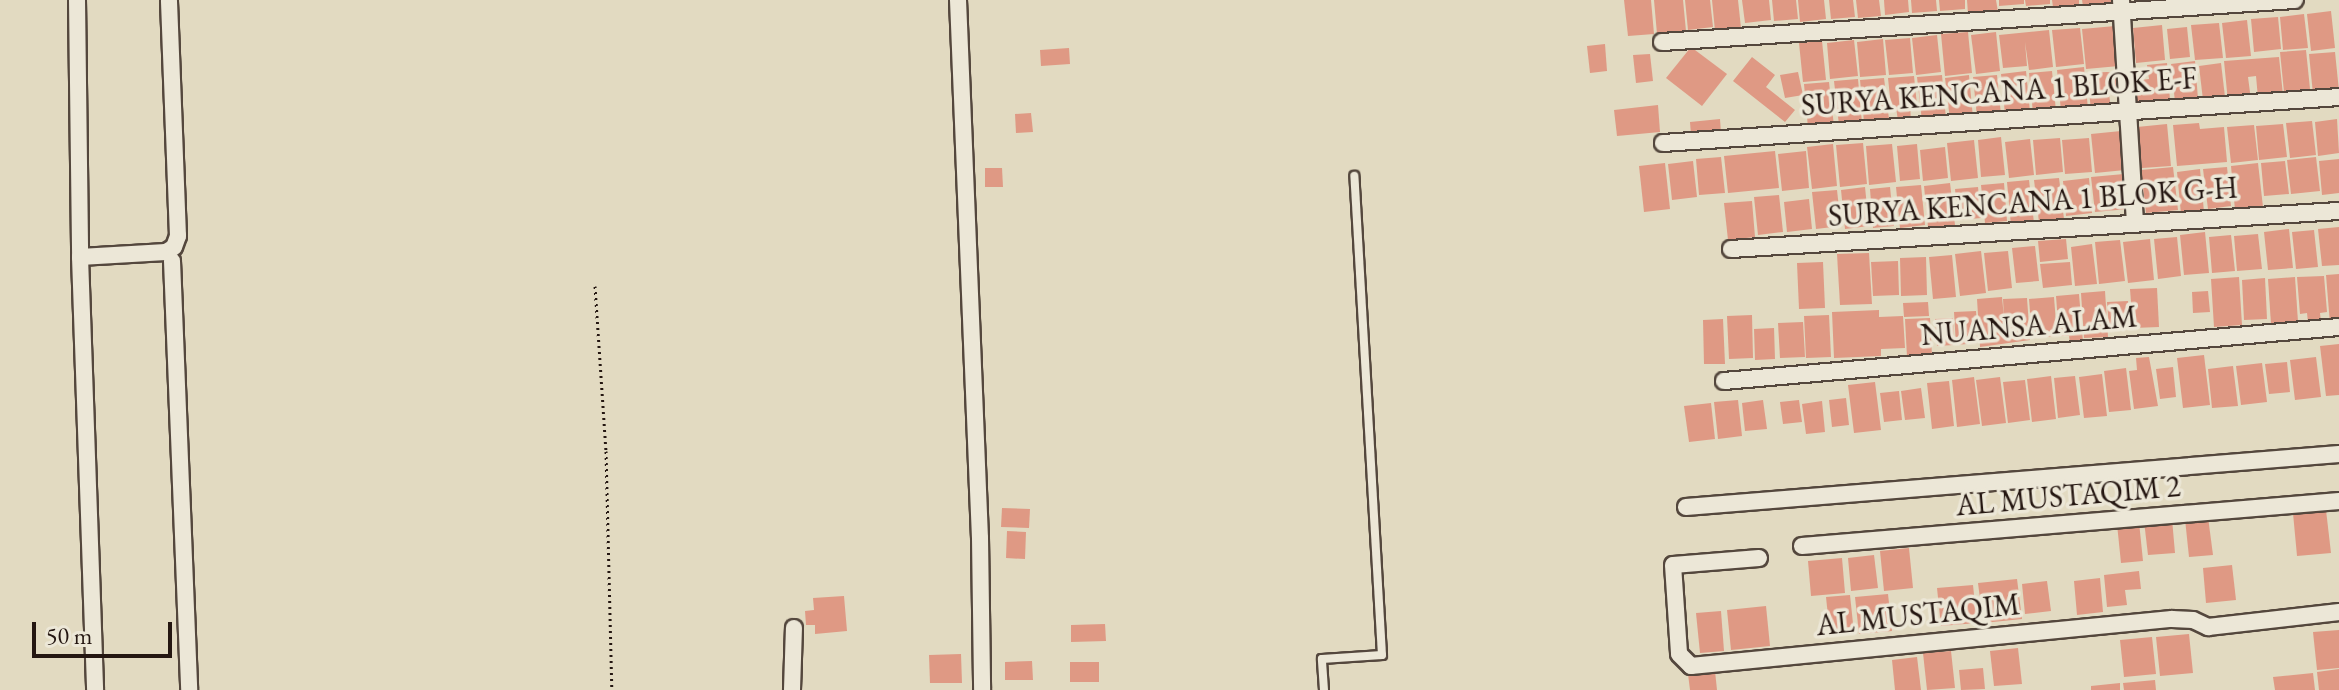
<!DOCTYPE html>
<style>
body{margin:0}
#map{position:relative;width:2339px;height:690px;overflow:hidden;background:#e2dac1;font-family:"EB Garamond",serif}
div>[style]{position:absolute}
[style*='--x']{left:calc(var(--x)*1px);top:calc(var(--y)*1px);width:calc(var(--w)*1px);rotate:calc(var(--a)*1deg)}
.building>*{inset:0;background:#df9984}
.path>*{height:3px;margin-top:-1.5px;transform-origin:0;background:repeating-linear-gradient(90deg,#241611 0 2px,transparent 0 6px)}
.roads{filter:drop-shadow(2px 0 #54473d) drop-shadow(-2px 0 #54473d) drop-shadow(0 2px #54473d) drop-shadow(0 -2px #54473d)}
.service>*{height:8px;margin:-4px;padding:0 4px;transform-origin:4px;border-radius:4px;background:#ece7d7}
.minor>*{height:16px;margin:-8px;padding:0 8px;transform-origin:8px;border-radius:8px;background:#ece7d7}
span{translate:-50% -50%;white-space:nowrap;text-align:center;line-height:1.15;-webkit-text-stroke:7px #ece7d7;paint-order:stroke}
.street-label{font-size:30px;color:#241611}
.scale{position:absolute;left:32px;top:622px;width:140px;height:36px;box-sizing:border-box;border:4px solid #241611;border-top:0;padding-left:10px;font-size:24px;line-height:28px;white-space:nowrap;color:#241611;-webkit-text-stroke:6px #ece7d7;paint-order:stroke}
</style>
<div id="map">
<div class="building">
<div style="clip-path:polygon(1624px 0,1651px 0,1654px 34px,1628px 36px)"></div>
<div style="clip-path:polygon(1654px 0,1683px 0,1686px 31px,1657px 34px)"></div>
<div style="clip-path:polygon(1685px 0,1710px 0,1713px 27px,1688px 30px)"></div>
<div style="clip-path:polygon(1712px 0,1738px 0,1741px 28px,1715px 31px)"></div>
<div style="clip-path:polygon(1742px 0,1769px 0,1771px 20px,1745px 23px)"></div>
<div style="clip-path:polygon(1772px 0,1796px 0,1798px 19px,1774px 21px)"></div>
<div style="clip-path:polygon(1798px 0,1824px 0,1826px 19px,1800px 22px)"></div>
<div style="clip-path:polygon(1829px 0,1853px 0,1855px 17px,1831px 19px)"></div>
<div style="clip-path:polygon(1856px 0,1879px 0,1881px 16px,1858px 18px)"></div>
<div style="clip-path:polygon(1884px 0,1908px 0,1909px 12px,1885px 15px)"></div>
<div style="clip-path:polygon(1911px 0,1936px 0,1937px 11px,1912px 13px)"></div>
<div style="clip-path:polygon(1939px 0,1965px 0,1965px 9px,1940px 11px)"></div>
<div style="clip-path:polygon(1967px 0,1996px 0,1998px 12px,1968px 14px)"></div>
<div style="clip-path:polygon(1999px 0,2024px 0,2024px 4px,1999px 6px)"></div>
<div style="clip-path:polygon(2025px 0,2050px 0,2050px 4px,2026px 6px)"></div>
<div style="clip-path:polygon(2052px 0,2079px 0,2079px 5px,2053px 7px)"></div>
<div style="clip-path:polygon(2082px 0,2114px 0,2115px 3px,2083px 6px)"></div>
<div style="clip-path:polygon(2331px 11px,2335px 48px,2311px 51px,2307px 14px)"></div>
<div style="clip-path:polygon(2304px 14px,2308px 48px,2283px 50px,2280px 17px)"></div>
<div style="clip-path:polygon(2278px 17px,2281px 49px,2254px 52px,2251px 19px)"></div>
<div style="clip-path:polygon(2247px 20px,2251px 56px,2226px 58px,2222px 23px)"></div>
<div style="clip-path:polygon(2219px 23px,2223px 58px,2195px 60px,2191px 25px)"></div>
<div style="clip-path:polygon(2162px 25px,2165px 60px,2136px 63px,2133px 28px)"></div>
<div style="clip-path:polygon(2115px 26px,2119px 66px,2086px 69px,2082px 29px)"></div>
<div style="clip-path:polygon(2187px 27px,2190px 57px,2170px 59px,2167px 29px)"></div>
<div style="clip-path:polygon(2080px 28px,2084px 64px,2056px 67px,2052px 30px)"></div>
<div style="clip-path:polygon(2049px 30px,2053px 67px,2029px 70px,2025px 42px,2027px 66px,2003px 68px,1999px 35px)"></div>
<div style="clip-path:polygon(1968px 32px,1972px 73px,1945px 76px,1941px 34px)"></div>
<div style="clip-path:polygon(1996px 32px,2000px 71px,1976px 74px,1971px 35px)"></div>
<div style="clip-path:polygon(1937px 35px,1941px 72px,1916px 75px,1912px 38px)"></div>
<div style="clip-path:polygon(1910px 38px,1913px 73px,1889px 75px,1885px 40px)"></div>
<div style="clip-path:polygon(1883px 39px,1886px 75px,1860px 77px,1857px 42px)"></div>
<div style="clip-path:polygon(1854px 40px,1858px 76px,1830px 79px,1827px 43px)"></div>
<div style="clip-path:polygon(1822px 41px,1826px 80px,1803px 82px,1799px 43px)"></div>
<div style="clip-path:polygon(1605px 44px,1607px 71px,1590px 73px,1587px 46px)"></div>
<div style="clip-path:polygon(1691px 47px,1727px 74px,1702px 106px,1666px 78px)"></div>
<div style="clip-path:polygon(1069px 48px,1070px 64px,1041px 66px,1040px 50px)"></div>
<div style="clip-path:polygon(2306px 50px,2310px 89px,2284px 92px,2280px 52px)"></div>
<div style="clip-path:polygon(2335px 52px,2339px 91px,2313px 94px,2309px 54px)"></div>
<div style="clip-path:polygon(1650px 54px,1653px 81px,1636px 83px,1633px 55px)"></div>
<div style="clip-path:polygon(1752px 57px,1775px 75px,1766px 87px,1795px 110px,1785px 122px,1733px 81px)"></div>
<div style="clip-path:polygon(2279px 57px,2283px 95px,2258px 98px,2256px 76px,2248px 77px,2251px 100px,2228px 102px,2224px 61px)"></div>
<div style="clip-path:polygon(2195px 61px,2198px 99px,2175px 102px,2171px 64px)"></div>
<div style="clip-path:polygon(2167px 63px,2170px 100px,2134px 104px,2132px 81px,2149px 79px,2147px 65px)"></div>
<div style="clip-path:polygon(2221px 63px,2225px 97px,2203px 100px,2199px 66px)"></div>
<div style="clip-path:polygon(2084px 67px,2088px 109px,2061px 111px,2057px 70px)"></div>
<div style="clip-path:polygon(2026px 71px,2030px 112px,2005px 114px,2001px 74px)"></div>
<div style="clip-path:polygon(2052px 71px,2056px 111px,2033px 113px,2029px 73px)"></div>
<div style="clip-path:polygon(1798px 72px,1803px 95px,1785px 98px,1780px 75px)"></div>
<div style="clip-path:polygon(2107px 72px,2118px 73px,2120px 93px,2109px 94px,2111px 108px,2091px 110px,2087px 73px)"></div>
<div style="clip-path:polygon(1942px 75px,1946px 119px,1922px 121px,1917px 77px)"></div>
<div style="clip-path:polygon(1969px 75px,1973px 118px,1950px 120px,1945px 78px)"></div>
<div style="clip-path:polygon(1997px 75px,2001px 115px,1977px 117px,1973px 77px)"></div>
<div style="clip-path:polygon(1914px 76px,1917px 105px,1910px 106px,1911px 120px,1898px 121px,1896px 107px,1891px 107px,1888px 78px)"></div>
<div style="clip-path:polygon(1884px 78px,1889px 119px,1864px 122px,1860px 80px)"></div>
<div style="clip-path:polygon(1858px 79px,1862px 123px,1839px 125px,1834px 81px)"></div>
<div style="clip-path:polygon(1829px 82px,1834px 126px,1808px 128px,1804px 84px)"></div>
<div style="clip-path:polygon(1658px 105px,1660px 132px,1617px 136px,1614px 110px)"></div>
<div style="clip-path:polygon(1031px 113px,1033px 132px,1016px 133px,1015px 114px)"></div>
<div style="clip-path:polygon(1720px 119px,1721px 133px,1691px 135px,1690px 122px)"></div>
<div style="clip-path:polygon(2337px 119px,2339px 153px,2318px 156px,2315px 122px)"></div>
<div style="clip-path:polygon(2312px 121px,2316px 155px,2290px 158px,2286px 123px)"></div>
<div style="clip-path:polygon(2199px 123px,2200px 129px,2224px 127px,2227px 162px,2177px 166px,2173px 125px)"></div>
<div style="clip-path:polygon(2167px 124px,2171px 166px,2142px 168px,2137px 127px)"></div>
<div style="clip-path:polygon(2283px 124px,2287px 157px,2259px 160px,2256px 126px)"></div>
<div style="clip-path:polygon(2254px 125px,2258px 160px,2231px 163px,2227px 127px)"></div>
<div style="clip-path:polygon(2121px 131px,2125px 170px,2095px 173px,2091px 134px)"></div>
<div style="clip-path:polygon(2001px 137px,2005px 175px,1981px 177px,1978px 140px)"></div>
<div style="clip-path:polygon(2060px 138px,2063px 172px,2036px 175px,2033px 140px)"></div>
<div style="clip-path:polygon(2089px 138px,2092px 172px,2065px 174px,2062px 140px)"></div>
<div style="clip-path:polygon(2030px 139px,2034px 175px,2009px 178px,2005px 142px)"></div>
<div style="clip-path:polygon(1974px 140px,1978px 178px,1951px 181px,1947px 143px)"></div>
<div style="clip-path:polygon(1863px 143px,1867px 184px,1840px 187px,1836px 145px)"></div>
<div style="clip-path:polygon(1833px 144px,1837px 186px,1812px 189px,1807px 147px)"></div>
<div style="clip-path:polygon(1892px 144px,1896px 182px,1869px 185px,1866px 146px)"></div>
<div style="clip-path:polygon(1917px 144px,1920px 179px,1900px 181px,1897px 146px)"></div>
<div style="clip-path:polygon(1945px 147px,1948px 178px,1923px 181px,1920px 150px)"></div>
<div style="clip-path:polygon(1775px 151px,1779px 188px,1728px 193px,1724px 156px)"></div>
<div style="clip-path:polygon(1806px 151px,1809px 188px,1782px 191px,1778px 154px)"></div>
<div style="clip-path:polygon(1721px 157px,1725px 193px,1699px 195px,1696px 159px)"></div>
<div style="clip-path:polygon(2316px 157px,2320px 191px,2291px 194px,2287px 160px)"></div>
<div style="clip-path:polygon(2339px 159px,2339px 193px,2322px 195px,2319px 161px)"></div>
<div style="clip-path:polygon(1693px 161px,1697px 197px,1672px 200px,1668px 164px)"></div>
<div style="clip-path:polygon(2285px 161px,2289px 194px,2264px 196px,2261px 163px)"></div>
<div style="clip-path:polygon(1665px 163px,1670px 209px,1644px 212px,1639px 166px)"></div>
<div style="clip-path:polygon(2258px 163px,2263px 207px,2235px 210px,2231px 166px)"></div>
<div style="clip-path:polygon(2173px 167px,2178px 210px,2146px 213px,2141px 170px)"></div>
<div style="clip-path:polygon(2227px 167px,2231px 206px,2208px 209px,2203px 169px)"></div>
<div style="clip-path:polygon(985px 168px,1002px 168px,1003px 187px,985px 187px)"></div>
<div style="clip-path:polygon(2200px 169px,2204px 212px,2181px 214px,2177px 172px)"></div>
<div style="clip-path:polygon(2124px 174px,2128px 209px,2095px 212px,2091px 177px)"></div>
<div style="clip-path:polygon(2059px 178px,2064px 219px,2039px 222px,2034px 180px)"></div>
<div style="clip-path:polygon(2089px 178px,2092px 213px,2066px 216px,2063px 181px)"></div>
<div style="clip-path:polygon(2029px 180px,2034px 223px,2011px 226px,2007px 182px)"></div>
<div style="clip-path:polygon(1950px 183px,1955px 225px,1928px 227px,1924px 186px)"></div>
<div style="clip-path:polygon(2004px 183px,2007px 221px,1985px 223px,1981px 185px)"></div>
<div style="clip-path:polygon(1921px 185px,1925px 225px,1900px 228px,1896px 187px)"></div>
<div style="clip-path:polygon(1865px 187px,1869px 226px,1845px 229px,1841px 190px)"></div>
<div style="clip-path:polygon(1890px 187px,1894px 226px,1873px 228px,1870px 189px)"></div>
<div style="clip-path:polygon(1978px 187px,1981px 218px,1958px 220px,1955px 189px)"></div>
<div style="clip-path:polygon(1837px 190px,1841px 226px,1816px 229px,1812px 192px)"></div>
<div style="clip-path:polygon(1779px 195px,1783px 232px,1758px 235px,1754px 197px)"></div>
<div style="clip-path:polygon(1809px 199px,1812px 229px,1787px 232px,1784px 202px)"></div>
<div style="clip-path:polygon(1752px 201px,1755px 237px,1728px 240px,1724px 203px)"></div>
<div style="clip-path:polygon(2339px 227px,2339px 265px,2322px 266px,2318px 229px)"></div>
<div style="clip-path:polygon(2289px 229px,2293px 268px,2268px 270px,2264px 232px)"></div>
<div style="clip-path:polygon(2314px 230px,2318px 267px,2296px 269px,2292px 232px)"></div>
<div style="clip-path:polygon(2205px 232px,2209px 273px,2184px 275px,2180px 235px)"></div>
<div style="clip-path:polygon(2258px 234px,2262px 269px,2237px 271px,2234px 236px)"></div>
<div style="clip-path:polygon(2231px 235px,2235px 271px,2212px 273px,2209px 237px)"></div>
<div style="clip-path:polygon(2177px 237px,2181px 276px,2158px 279px,2154px 239px)"></div>
<div style="clip-path:polygon(2066px 239px,2068px 259px,2040px 262px,2038px 241px)"></div>
<div style="clip-path:polygon(2150px 239px,2154px 280px,2128px 283px,2123px 242px)"></div>
<div style="clip-path:polygon(2120px 240px,2125px 281px,2099px 284px,2095px 242px)"></div>
<div style="clip-path:polygon(2092px 244px,2097px 284px,2075px 286px,2071px 247px)"></div>
<div style="clip-path:polygon(2035px 246px,2039px 281px,2016px 283px,2012px 248px)"></div>
<div style="clip-path:polygon(1981px 251px,1986px 293px,1960px 296px,1955px 254px)"></div>
<div style="clip-path:polygon(2008px 251px,2012px 288px,1988px 291px,1984px 253px)"></div>
<div style="clip-path:polygon(1869px 253px,1872px 304px,1840px 305px,1837px 254px)"></div>
<div style="clip-path:polygon(1952px 255px,1956px 297px,1933px 299px,1929px 257px)"></div>
<div style="clip-path:polygon(1926px 257px,1927px 295px,1901px 296px,1900px 258px)"></div>
<div style="clip-path:polygon(1898px 261px,1899px 295px,1873px 296px,1871px 262px)"></div>
<div style="clip-path:polygon(1823px 262px,1825px 308px,1799px 309px,1797px 263px)"></div>
<div style="clip-path:polygon(2070px 262px,2072px 285px,2043px 288px,2040px 264px)"></div>
<div style="clip-path:polygon(2339px 274px,2339px 324px,2330px 324px,2326px 275px)"></div>
<div style="clip-path:polygon(2324px 276px,2327px 312px,2320px 313px,2321px 322px,2308px 323px,2307px 313px,2300px 314px,2297px 277px)"></div>
<div style="clip-path:polygon(2239px 277px,2242px 325px,2214px 327px,2211px 279px)"></div>
<div style="clip-path:polygon(2295px 277px,2298px 322px,2271px 324px,2268px 279px)"></div>
<div style="clip-path:polygon(2265px 278px,2267px 319px,2244px 320px,2242px 280px)"></div>
<div style="clip-path:polygon(2157px 288px,2159px 327px,2133px 328px,2130px 289px)"></div>
<div style="clip-path:polygon(2105px 291px,2108px 337px,2084px 338px,2081px 293px)"></div>
<div style="clip-path:polygon(2208px 291px,2210px 312px,2193px 313px,2192px 292px)"></div>
<div style="clip-path:polygon(2079px 294px,2083px 342px,2070px 343px,2069px 336px,2059px 336px,2056px 296px)"></div>
<div style="clip-path:polygon(2002px 297px,2004px 318px,2003px 299px,2027px 298px,2030px 340px,1980px 347px,1977px 299px)"></div>
<div style="clip-path:polygon(2054px 297px,2057px 336px,2032px 338px,2029px 299px)"></div>
<div style="clip-path:polygon(2128px 301px,2130px 327px,2109px 328px,2107px 302px)"></div>
<div style="clip-path:polygon(1928px 302px,1929px 316px,1904px 317px,1903px 303px)"></div>
<div style="clip-path:polygon(1879px 310px,1879px 317px,1903px 316px,1905px 348px,1881px 349px,1881px 356px,1834px 358px,1832px 312px)"></div>
<div style="clip-path:polygon(1976px 311px,1978px 343px,1956px 345px,1954px 312px)"></div>
<div style="clip-path:polygon(1752px 315px,1753px 358px,1729px 359px,1727px 316px)"></div>
<div style="clip-path:polygon(1829px 315px,1831px 357px,1806px 358px,1804px 316px)"></div>
<div style="clip-path:polygon(1930px 318px,1932px 356px,1907px 357px,1905px 319px)"></div>
<div style="clip-path:polygon(1953px 318px,1954px 345px,1937px 346px,1935px 319px)"></div>
<div style="clip-path:polygon(1723px 319px,1725px 364px,1704px 364px,1703px 320px)"></div>
<div style="clip-path:polygon(1803px 322px,1805px 357px,1780px 358px,1778px 323px)"></div>
<div style="clip-path:polygon(1774px 328px,1775px 359px,1755px 360px,1754px 329px)"></div>
<div style="clip-path:polygon(2339px 344px,2339px 395px,2326px 396px,2320px 346px)"></div>
<div style="clip-path:polygon(2204px 355px,2210px 405px,2183px 408px,2177px 358px)"></div>
<div style="clip-path:polygon(2149px 357px,2158px 406px,2134px 409px,2129px 371px,2137px 370px,2136px 358px)"></div>
<div style="clip-path:polygon(2316px 357px,2321px 397px,2295px 400px,2290px 360px)"></div>
<div style="clip-path:polygon(2287px 362px,2290px 392px,2269px 394px,2265px 364px)"></div>
<div style="clip-path:polygon(2262px 363px,2267px 402px,2241px 405px,2236px 366px)"></div>
<div style="clip-path:polygon(2233px 366px,2238px 406px,2212px 408px,2208px 369px)"></div>
<div style="clip-path:polygon(2173px 367px,2176px 397px,2160px 399px,2156px 369px)"></div>
<div style="clip-path:polygon(2126px 368px,2131px 410px,2109px 412px,2104px 371px)"></div>
<div style="clip-path:polygon(2102px 374px,2107px 416px,2084px 418px,2079px 377px)"></div>
<div style="clip-path:polygon(2051px 376px,2056px 419px,2032px 422px,2027px 379px)"></div>
<div style="clip-path:polygon(2075px 376px,2080px 415px,2058px 418px,2054px 378px)"></div>
<div style="clip-path:polygon(1974px 377px,1980px 424px,1957px 427px,1952px 380px)"></div>
<div style="clip-path:polygon(2000px 377px,2006px 423px,1982px 426px,1976px 380px)"></div>
<div style="clip-path:polygon(2025px 380px,2030px 420px,2008px 423px,2003px 382px)"></div>
<div style="clip-path:polygon(1949px 381px,1954px 426px,1932px 429px,1927px 383px)"></div>
<div style="clip-path:polygon(1875px 382px,1881px 430px,1854px 433px,1848px 385px)"></div>
<div style="clip-path:polygon(1921px 388px,1925px 418px,1905px 420px,1901px 391px)"></div>
<div style="clip-path:polygon(1899px 391px,1902px 420px,1884px 422px,1880px 393px)"></div>
<div style="clip-path:polygon(1846px 398px,1849px 425px,1832px 427px,1829px 400px)"></div>
<div style="clip-path:polygon(1738px 400px,1742px 436px,1718px 439px,1714px 402px)"></div>
<div style="clip-path:polygon(1763px 400px,1767px 429px,1745px 431px,1742px 403px)"></div>
<div style="clip-path:polygon(1799px 400px,1802px 422px,1783px 424px,1780px 402px)"></div>
<div style="clip-path:polygon(1822px 401px,1825px 432px,1806px 434px,1802px 404px)"></div>
<div style="clip-path:polygon(1711px 403px,1715px 439px,1689px 442px,1684px 406px)"></div>
<div style="clip-path:polygon(1002px 508px,1030px 509px,1029px 528px,1001px 527px)"></div>
<div style="clip-path:polygon(2326px 510px,2331px 553px,2297px 556px,2293px 513px)"></div>
<div style="clip-path:polygon(2208px 517px,2213px 555px,2189px 557px,2185px 519px)"></div>
<div style="clip-path:polygon(2172px 519px,2175px 553px,2148px 555px,2144px 521px)"></div>
<div style="clip-path:polygon(2139px 522px,2143px 561px,2121px 563px,2117px 524px)"></div>
<div style="clip-path:polygon(1007px 531px,1026px 532px,1025px 559px,1006px 558px)"></div>
<div style="clip-path:polygon(1909px 548px,1913px 588px,1884px 591px,1880px 551px)"></div>
<div style="clip-path:polygon(1874px 555px,1878px 588px,1851px 591px,1848px 558px)"></div>
<div style="clip-path:polygon(1842px 558px,1845px 593px,1811px 596px,1808px 561px)"></div>
<div style="clip-path:polygon(2232px 565px,2236px 600px,2206px 603px,2203px 568px)"></div>
<div style="clip-path:polygon(2139px 571px,2141px 589px,2125px 590px,2127px 605px,2107px 607px,2104px 575px)"></div>
<div style="clip-path:polygon(2100px 578px,2103px 612px,2077px 615px,2074px 581px)"></div>
<div style="clip-path:polygon(2017px 579px,2022px 619px,1983px 623px,1978px 583px)"></div>
<div style="clip-path:polygon(2047px 581px,2051px 611px,2025px 614px,2022px 584px)"></div>
<div style="clip-path:polygon(1973px 585px,1977px 623px,1941px 626px,1937px 588px)"></div>
<div style="clip-path:polygon(1888px 594px,1892px 631px,1859px 634px,1855px 597px)"></div>
<div style="clip-path:polygon(1850px 595px,1854px 633px,1830px 635px,1826px 597px)"></div>
<div style="clip-path:polygon(844px 596px,847px 631px,815px 634px,815px 625px,806px 625px,805px 611px,814px 610px,813px 598px)"></div>
<div style="clip-path:polygon(1766px 606px,1770px 646px,1731px 650px,1727px 610px)"></div>
<div style="clip-path:polygon(1721px 611px,1724px 651px,1700px 653px,1696px 613px)"></div>
<div style="clip-path:polygon(1105px 624px,1106px 641px,1071px 642px,1071px 625px)"></div>
<div style="clip-path:polygon(2339px 630px,2339px 668px,2317px 670px,2313px 632px)"></div>
<div style="clip-path:polygon(2189px 634px,2193px 673px,2160px 676px,2156px 637px)"></div>
<div style="clip-path:polygon(2152px 637px,2156px 674px,2124px 677px,2120px 640px)"></div>
<div style="clip-path:polygon(2018px 648px,2022px 684px,1994px 686px,1990px 651px)"></div>
<div style="clip-path:polygon(1951px 651px,1955px 688px,1927px 690px,1923px 653px)"></div>
<div style="clip-path:polygon(961px 654px,962px 683px,930px 683px,929px 655px)"></div>
<div style="clip-path:polygon(1917px 657px,1921px 690px,1895px 690px,1892px 660px)"></div>
<div style="clip-path:polygon(1032px 661px,1033px 680px,1005px 680px,1005px 662px)"></div>
<div style="clip-path:polygon(1070px 662px,1099px 662px,1099px 682px,1070px 682px)"></div>
<div style="clip-path:polygon(1983px 668px,1985px 689px,1961px 690px,1959px 670px)"></div>
<div style="clip-path:polygon(2339px 669px,2339px 690px,2319px 690px,2317px 672px)"></div>
<div style="clip-path:polygon(1715px 671px,1717px 690px,1690px 690px,1688px 674px)"></div>
<div style="clip-path:polygon(2313px 673px,2315px 690px,2275px 690px,2273px 677px)"></div>
<div style="clip-path:polygon(2155px 680px,2156px 690px,2124px 690px,2123px 683px)"></div>
<div style="clip-path:polygon(2120px 683px,2120px 690px,2091px 690px,2091px 686px)"></div>
</div>
<div class="path">
<div style="--x:595;--y:286;--w:165;--a:86.2"></div>
<div style="--x:606;--y:451;--w:239;--a:88.6"></div>
</div>
<div class="roads">
<div class="service">
<div style="--x:1324;--y:690;--w:31;--a:-94"></div>
<div style="--x:1322;--y:659;--w:60;--a:-3.8"></div>
<div style="--x:1382;--y:655;--w:480;--a:-93.3"></div>
</div>
<div class="minor">
<div style="--x:77;--y:0;--w:257;--a:89.3"></div>
<div style="--x:80;--y:257;--w:433;--a:88"></div>
<div style="--x:958;--y:0;--w:538;--a:87.66"></div>
<div style="--x:980;--y:538;--w:152;--a:89.2"></div>
<div style="--x:2121;--y:0;--w:223;--a:86.4"></div>
<div style="--x:1662;--y:42;--w:634;--a:-3.8"></div>
<div style="--x:1663;--y:143;--w:678;--a:-3.89"></div>
<div style="--x:1731;--y:249;--w:609;--a:-3.58"></div>
<div style="--x:80;--y:257;--w:86;--a:-3.3"></div>
<div style="--x:166;--y:252;--w:9;--a:-32"></div>
<div style="--x:174;--y:247;--w:12;--a:-70"></div>
<div style="--x:178;--y:236;--w:236;--a:-92.2"></div>
<div style="--x:172;--y:261;--w:429;--a:87.7"></div>
<div style="--x:1724;--y:381;--w:617;--a:-5.02"></div>
<div style="--x:1686;--y:507;--w:655;--a:-4.64"></div>
<div style="--x:1802;--y:546;--w:539;--a:-4.79"></div>
<div style="--x:1759;--y:558;--w:86;--a:175.3"></div>
<div style="--x:1673;--y:565;--w:89;--a:86.1"></div>
<div style="--x:1679;--y:654;--w:17;--a:45"></div>
<div style="--x:1691;--y:666;--w:483;--a:-5.6"></div>
<div style="--x:2172;--y:619;--w:21;--a:3"></div>
<div style="--x:2193;--y:620;--w:17;--a:25"></div>
<div style="--x:2208;--y:627;--w:132;--a:-6.5"></div>
<div style="--x:792;--y:690;--w:62;--a:-88.2"></div>
</div>
</div>
<div class="street-label">
<span style="left:1999px;top:92px;rotate:-4deg">SURYA KENCANA 1 BLOK E-F</span>
<span style="left:2033px;top:202px;rotate:-4deg">SURYA KENCANA 1 BLOK G-H</span>
<span style="left:2029px;top:326px;rotate:-5deg">NUANSA ALAM</span>
<span style="left:2068px;top:496px;rotate:-5deg">AL MUSTAQIM 2</span>
<span style="left:1918px;top:615px;rotate:-6deg">AL MUSTAQIM</span>
</div>
<div class="scale">50 m</div>
</div>
